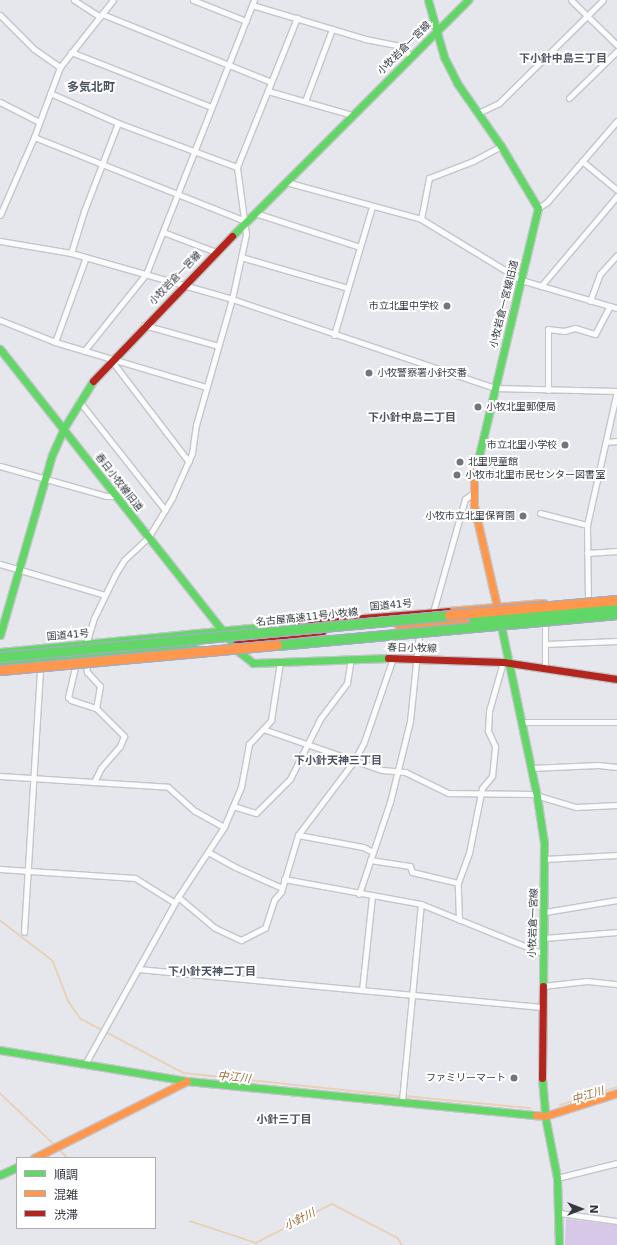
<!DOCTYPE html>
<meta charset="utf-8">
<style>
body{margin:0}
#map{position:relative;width:617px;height:1245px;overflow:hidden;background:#e6e7ed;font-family:"DejaVu Sans","Noto Sans JP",sans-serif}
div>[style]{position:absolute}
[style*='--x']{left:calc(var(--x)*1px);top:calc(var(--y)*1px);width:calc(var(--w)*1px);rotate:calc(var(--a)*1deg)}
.green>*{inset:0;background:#d7c8e7}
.stream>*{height:1.5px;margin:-0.75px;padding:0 0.75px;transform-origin:0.75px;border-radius:0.75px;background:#e9d0b8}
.roads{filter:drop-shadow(1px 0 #c3c5cb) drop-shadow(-1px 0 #c3c5cb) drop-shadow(0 1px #c3c5cb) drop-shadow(0 -1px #c3c5cb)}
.street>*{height:5px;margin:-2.5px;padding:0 2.5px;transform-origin:2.5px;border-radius:2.5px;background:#fbfbfc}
.fast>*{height:7px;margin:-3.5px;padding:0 3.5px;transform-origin:3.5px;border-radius:3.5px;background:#63d668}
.slow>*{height:7px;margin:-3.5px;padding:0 3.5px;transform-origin:3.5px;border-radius:3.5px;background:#ff974d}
.jam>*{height:7px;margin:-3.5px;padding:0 3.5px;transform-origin:3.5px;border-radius:3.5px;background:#b3261e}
.bridges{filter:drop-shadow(1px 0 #a3acc3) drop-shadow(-1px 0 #a3acc3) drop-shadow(0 1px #a3acc3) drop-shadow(0 -1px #a3acc3)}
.fast-bridge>*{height:9px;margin:-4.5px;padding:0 4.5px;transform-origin:4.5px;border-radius:4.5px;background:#63d668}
.slow-bridge>*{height:9px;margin:-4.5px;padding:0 4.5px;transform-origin:4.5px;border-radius:4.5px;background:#ff974d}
.dots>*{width:11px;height:11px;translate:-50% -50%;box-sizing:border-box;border:2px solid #fff;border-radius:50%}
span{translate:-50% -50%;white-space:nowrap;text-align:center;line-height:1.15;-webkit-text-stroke:4px #fff;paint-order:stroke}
.street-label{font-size:10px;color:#343841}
.poi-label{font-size:10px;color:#343841}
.right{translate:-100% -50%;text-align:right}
.left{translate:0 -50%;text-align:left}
.neighbourhood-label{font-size:11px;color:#4c5363;font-weight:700}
.water-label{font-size:11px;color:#9e6a33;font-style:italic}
.quarter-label{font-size:12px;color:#4c5363;font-weight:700}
.legend{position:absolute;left:16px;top:1157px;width:140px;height:72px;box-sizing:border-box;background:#fff;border:1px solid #aeafb3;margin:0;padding:5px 7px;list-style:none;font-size:12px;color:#343841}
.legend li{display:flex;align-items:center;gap:8px;height:20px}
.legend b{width:20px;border:1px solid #aeafb3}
.north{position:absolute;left:561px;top:1189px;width:40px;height:40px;-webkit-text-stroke:3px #fff;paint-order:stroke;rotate:90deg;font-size:11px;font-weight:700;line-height:16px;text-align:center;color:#343841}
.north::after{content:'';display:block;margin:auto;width:14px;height:18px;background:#343841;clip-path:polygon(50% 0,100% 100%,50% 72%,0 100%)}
</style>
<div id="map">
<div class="green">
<div style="clip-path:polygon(566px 1219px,617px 1225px,617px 1245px,565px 1245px)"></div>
</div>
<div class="stream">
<div style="--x:0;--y:920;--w:67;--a:37.7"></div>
<div style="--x:53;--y:961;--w:44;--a:68.7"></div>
<div style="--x:69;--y:1002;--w:21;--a:55"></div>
<div style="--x:81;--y:1019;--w:116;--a:27.7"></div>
<div style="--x:184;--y:1073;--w:218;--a:6.1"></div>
<div style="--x:0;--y:1093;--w:74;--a:43.4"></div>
<div style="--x:405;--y:1096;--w:126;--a:5.5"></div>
<div style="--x:560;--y:1105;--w:60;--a:-17.5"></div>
<div style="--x:58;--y:1148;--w:14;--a:45"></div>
<div style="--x:190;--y:1221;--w:70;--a:18.4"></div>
<div style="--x:256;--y:1243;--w:85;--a:-27.2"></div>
<div style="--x:332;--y:1204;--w:74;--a:27.3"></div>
<div style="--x:398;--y:1238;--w:8;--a:60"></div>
</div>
<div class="roads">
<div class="street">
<div style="--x:74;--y:0;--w:31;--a:33"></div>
<div style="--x:193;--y:0;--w:57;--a:21.6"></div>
<div style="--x:571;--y:0;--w:64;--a:44.4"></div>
<div style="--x:252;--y:5;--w:118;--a:16.7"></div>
<div style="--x:365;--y:39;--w:36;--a:11"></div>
<div style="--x:400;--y:46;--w:15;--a:42"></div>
<div style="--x:102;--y:14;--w:182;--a:21.9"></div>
<div style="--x:0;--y:15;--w:48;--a:45"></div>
<div style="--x:34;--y:49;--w:32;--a:35"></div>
<div style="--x:71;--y:52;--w:150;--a:21.4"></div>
<div style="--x:268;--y:91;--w:87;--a:15.9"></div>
<div style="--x:50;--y:93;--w:74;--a:23.8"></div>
<div style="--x:118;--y:123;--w:127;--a:20.3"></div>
<div style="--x:569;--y:98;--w:67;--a:-44.4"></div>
<div style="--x:305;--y:101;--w:77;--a:-69.4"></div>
<div style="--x:0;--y:102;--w:44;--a:27.1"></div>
<div style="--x:478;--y:113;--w:23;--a:-25"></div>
<div style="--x:499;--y:103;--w:146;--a:-44.7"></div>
<div style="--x:34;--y:137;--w:227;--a:21.7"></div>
<div style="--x:582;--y:161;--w:45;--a:39.6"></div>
<div style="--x:286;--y:182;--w:140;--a:15.3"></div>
<div style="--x:421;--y:219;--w:117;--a:31.4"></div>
<div style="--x:521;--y:280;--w:100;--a:16.3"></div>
<div style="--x:538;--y:208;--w:11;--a:-34"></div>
<div style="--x:547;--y:202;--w:107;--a:-49.2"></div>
<div style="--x:255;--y:213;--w:110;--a:17.9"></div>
<div style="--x:0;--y:215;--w:85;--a:-66.4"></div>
<div style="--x:34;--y:137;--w:75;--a:-69.6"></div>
<div style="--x:60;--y:67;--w:85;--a:-51.7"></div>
<div style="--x:421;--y:219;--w:42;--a:-79"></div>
<div style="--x:429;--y:178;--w:47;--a:-21.1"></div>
<div style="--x:473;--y:161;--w:32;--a:-28"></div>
<div style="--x:163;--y:232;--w:57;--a:20.7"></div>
<div style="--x:0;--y:241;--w:72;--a:9.6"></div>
<div style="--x:71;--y:253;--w:167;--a:15.9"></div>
<div style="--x:232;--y:299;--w:278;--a:18.7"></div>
<div style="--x:495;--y:388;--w:122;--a:1.4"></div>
<div style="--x:71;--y:253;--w:44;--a:-72.8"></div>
<div style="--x:84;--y:211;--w:94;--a:-68.9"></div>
<div style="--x:241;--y:257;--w:111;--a:16.2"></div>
<div style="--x:541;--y:286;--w:118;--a:-49.8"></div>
<div style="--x:590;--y:301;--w:29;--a:-70"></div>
<div style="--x:600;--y:274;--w:25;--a:-48"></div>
<div style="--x:0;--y:320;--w:59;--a:21.8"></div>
<div style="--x:55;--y:342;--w:158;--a:16.6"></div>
<div style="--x:144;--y:325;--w:77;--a:15.8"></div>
<div style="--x:334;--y:335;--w:134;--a:-73.5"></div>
<div style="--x:55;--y:342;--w:90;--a:-70"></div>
<div style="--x:84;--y:351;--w:99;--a:-51.2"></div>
<div style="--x:146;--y:274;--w:295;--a:-68.5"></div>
<div style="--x:111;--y:360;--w:128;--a:52.6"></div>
<div style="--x:548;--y:390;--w:61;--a:-90"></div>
<div style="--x:548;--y:329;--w:16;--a:7"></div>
<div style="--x:564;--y:331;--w:11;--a:-15"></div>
<div style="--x:575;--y:328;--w:21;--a:17"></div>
<div style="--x:595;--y:334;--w:32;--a:-62"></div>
<div style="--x:79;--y:401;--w:139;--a:51.7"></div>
<div style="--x:606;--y:442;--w:11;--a:-5"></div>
<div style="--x:0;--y:466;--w:110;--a:15.8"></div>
<div style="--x:106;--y:496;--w:10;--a:0"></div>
<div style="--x:540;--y:513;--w:49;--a:14.3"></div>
<div style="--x:587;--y:553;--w:30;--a:-4"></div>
<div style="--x:0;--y:564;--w:109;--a:16.4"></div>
<div style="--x:588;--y:599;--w:74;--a:-90.8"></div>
<div style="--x:587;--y:525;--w:137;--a:-77.4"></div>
<div style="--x:433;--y:612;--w:117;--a:-74.2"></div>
<div style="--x:465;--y:499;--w:10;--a:-37"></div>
<div style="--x:545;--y:623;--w:45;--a:90"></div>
<div style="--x:86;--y:644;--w:27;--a:-73"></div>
<div style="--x:94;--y:618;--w:48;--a:-64"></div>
<div style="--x:115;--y:575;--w:17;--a:-59"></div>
<div style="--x:124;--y:560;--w:33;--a:-43"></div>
<div style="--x:148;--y:538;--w:47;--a:-59"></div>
<div style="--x:172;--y:498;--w:49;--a:-66"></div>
<div style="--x:192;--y:453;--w:28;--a:-82"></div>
<div style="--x:196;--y:425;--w:131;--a:-74.1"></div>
<div style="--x:232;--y:299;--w:66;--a:-77.8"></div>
<div style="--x:246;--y:234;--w:68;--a:-97.7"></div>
<div style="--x:237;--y:167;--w:161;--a:-68.1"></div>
<div style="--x:545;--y:644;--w:72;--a:-2.4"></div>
<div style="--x:86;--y:666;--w:6;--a:81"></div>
<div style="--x:87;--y:672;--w:19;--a:47"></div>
<div style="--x:100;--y:686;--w:22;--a:100"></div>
<div style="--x:75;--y:667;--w:31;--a:103"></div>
<div style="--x:68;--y:697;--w:4;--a:45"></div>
<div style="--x:71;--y:700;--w:26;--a:18"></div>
<div style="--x:96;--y:708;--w:40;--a:45"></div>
<div style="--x:124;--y:736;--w:11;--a:112"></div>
<div style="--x:120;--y:746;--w:29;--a:131"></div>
<div style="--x:101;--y:768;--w:16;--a:117"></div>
<div style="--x:521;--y:722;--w:96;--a:0"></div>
<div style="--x:263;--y:729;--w:126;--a:19"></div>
<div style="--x:382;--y:770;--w:23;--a:5"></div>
<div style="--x:405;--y:772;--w:48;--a:26"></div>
<div style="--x:448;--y:793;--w:84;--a:0.7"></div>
<div style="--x:532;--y:794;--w:46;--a:16.5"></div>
<div style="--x:576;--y:807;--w:41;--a:-2.8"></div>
<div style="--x:531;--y:768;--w:67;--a:-2.6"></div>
<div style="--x:598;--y:765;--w:19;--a:6"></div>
<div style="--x:0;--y:776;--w:168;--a:3.7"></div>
<div style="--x:168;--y:787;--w:36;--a:42"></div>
<div style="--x:195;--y:811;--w:33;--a:29"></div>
<div style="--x:233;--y:806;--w:24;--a:17"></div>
<div style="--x:256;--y:813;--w:48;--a:-45"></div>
<div style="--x:290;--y:779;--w:67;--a:-63.4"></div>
<div style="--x:320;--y:719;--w:45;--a:-53.1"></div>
<div style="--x:347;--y:683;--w:24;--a:-81"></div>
<div style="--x:298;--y:835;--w:66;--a:10.5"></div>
<div style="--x:363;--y:847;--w:11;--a:27"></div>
<div style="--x:208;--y:852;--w:31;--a:29"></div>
<div style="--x:235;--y:867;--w:51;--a:24.1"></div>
<div style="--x:545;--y:859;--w:72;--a:-3.2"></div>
<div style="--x:370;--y:860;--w:40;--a:8.5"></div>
<div style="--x:410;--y:866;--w:6;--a:72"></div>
<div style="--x:412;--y:872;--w:47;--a:13.4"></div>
<div style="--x:0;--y:869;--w:135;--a:3.8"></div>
<div style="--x:135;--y:878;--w:47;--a:32"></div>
<div style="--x:284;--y:879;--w:139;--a:10.3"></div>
<div style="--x:421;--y:904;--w:133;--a:22.1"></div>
<div style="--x:359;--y:894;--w:97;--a:-71.4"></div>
<div style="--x:390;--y:802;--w:83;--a:-76.1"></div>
<div style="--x:410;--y:721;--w:87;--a:-84.1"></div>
<div style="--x:178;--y:897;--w:48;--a:40"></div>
<div style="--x:215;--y:928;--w:29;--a:25"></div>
<div style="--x:241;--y:940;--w:27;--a:-27"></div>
<div style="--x:265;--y:928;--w:29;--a:-72"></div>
<div style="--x:274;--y:900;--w:11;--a:-49"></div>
<div style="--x:281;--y:892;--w:59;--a:-73.4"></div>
<div style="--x:298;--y:835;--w:93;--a:-52.9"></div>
<div style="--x:354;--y:761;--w:21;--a:-62"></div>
<div style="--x:364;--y:742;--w:89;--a:-71"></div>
<div style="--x:545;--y:912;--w:73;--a:-9.5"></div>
<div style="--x:459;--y:920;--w:37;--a:-92"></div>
<div style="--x:458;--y:883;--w:32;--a:-70"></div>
<div style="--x:469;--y:853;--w:66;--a:-78.7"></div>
<div style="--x:482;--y:788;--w:16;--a:-50"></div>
<div style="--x:492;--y:776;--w:30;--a:-84"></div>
<div style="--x:495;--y:746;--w:17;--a:-115"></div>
<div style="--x:488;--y:731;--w:20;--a:-87"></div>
<div style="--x:489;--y:711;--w:51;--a:-74.1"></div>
<div style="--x:24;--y:932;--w:262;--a:-86.5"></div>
<div style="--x:544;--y:938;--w:73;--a:-4.7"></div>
<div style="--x:138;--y:969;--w:405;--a:5.4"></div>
<div style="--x:543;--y:986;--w:44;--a:-6.5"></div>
<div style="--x:587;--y:981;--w:30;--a:6"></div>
<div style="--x:362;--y:990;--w:95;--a:-83.9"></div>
<div style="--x:85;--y:1064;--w:191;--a:-60.9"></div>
<div style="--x:178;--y:897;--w:84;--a:-56.7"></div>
<div style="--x:224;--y:827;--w:43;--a:-67"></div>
<div style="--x:241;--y:787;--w:44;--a:-79.5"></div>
<div style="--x:249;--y:744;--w:33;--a:-47"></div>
<div style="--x:271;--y:720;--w:59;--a:-81.2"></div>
<div style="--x:402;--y:1100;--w:197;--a:-84.5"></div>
<div style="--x:557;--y:1178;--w:62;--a:-14"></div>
<div style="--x:559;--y:1213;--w:59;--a:7.9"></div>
</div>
<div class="fast">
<div style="--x:428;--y:0;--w:59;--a:74.3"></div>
<div style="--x:444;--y:57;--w:29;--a:63"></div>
<div style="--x:457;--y:83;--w:77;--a:55.1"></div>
<div style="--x:501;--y:146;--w:72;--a:59.2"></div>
<div style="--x:538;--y:208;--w:263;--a:103.4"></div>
<div style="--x:232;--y:236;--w:334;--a:-45"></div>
<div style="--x:0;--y:349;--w:386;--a:51.7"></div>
<div style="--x:239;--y:652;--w:18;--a:38"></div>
<div style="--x:253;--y:663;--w:135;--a:-2.1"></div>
<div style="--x:500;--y:621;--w:180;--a:78.1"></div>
<div style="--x:537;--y:797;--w:47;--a:81.3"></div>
<div style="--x:544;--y:843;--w:143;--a:90.4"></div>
<div style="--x:0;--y:635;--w:187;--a:-73.9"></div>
<div style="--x:52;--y:455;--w:30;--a:-66"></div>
<div style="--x:64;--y:428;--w:55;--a:-58.3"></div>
<div style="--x:0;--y:652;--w:301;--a:-5.5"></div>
<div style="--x:0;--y:664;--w:193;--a:-5.1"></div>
<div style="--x:192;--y:647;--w:10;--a:24"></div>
<div style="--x:0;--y:1050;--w:190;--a:9.4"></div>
<div style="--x:187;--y:1081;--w:351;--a:5.6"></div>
<div style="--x:542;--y:1078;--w:38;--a:85"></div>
<div style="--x:545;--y:1116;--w:63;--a:79"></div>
<div style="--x:557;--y:1178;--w:67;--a:88.3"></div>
<div style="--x:0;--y:1175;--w:19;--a:-25"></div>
</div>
<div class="slow">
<div style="--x:477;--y:464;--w:11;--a:105"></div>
<div style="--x:474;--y:475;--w:31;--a:90"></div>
<div style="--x:474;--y:506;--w:108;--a:77.1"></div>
<div style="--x:448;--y:611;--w:96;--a:-4.8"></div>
<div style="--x:398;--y:625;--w:69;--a:-5"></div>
<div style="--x:536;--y:1115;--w:9;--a:6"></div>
<div style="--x:545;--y:1116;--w:76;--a:-17.7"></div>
<div style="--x:34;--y:1158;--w:171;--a:-26.7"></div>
</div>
<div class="jam">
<div style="--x:93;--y:381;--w:201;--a:-46.2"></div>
<div style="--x:300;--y:623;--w:148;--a:-4.6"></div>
<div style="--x:230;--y:636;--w:8;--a:30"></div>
<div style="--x:237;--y:640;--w:86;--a:-6"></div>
<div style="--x:388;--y:658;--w:115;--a:2"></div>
<div style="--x:503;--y:662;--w:115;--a:8.5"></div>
<div style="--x:542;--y:1078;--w:92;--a:-89.4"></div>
</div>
</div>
<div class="bridges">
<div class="fast-bridge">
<div style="--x:474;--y:619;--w:144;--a:-5.2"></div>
<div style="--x:277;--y:645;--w:341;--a:-5.2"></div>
<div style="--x:0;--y:657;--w:451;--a:-5.3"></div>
</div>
<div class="slow-bridge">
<div style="--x:449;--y:615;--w:169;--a:-5.1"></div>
<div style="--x:0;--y:670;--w:278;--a:-5.2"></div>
</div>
</div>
<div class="dots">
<div style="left:447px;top:306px;background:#72757d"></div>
<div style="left:369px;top:373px;background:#72757d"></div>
<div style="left:478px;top:407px;background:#72757d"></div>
<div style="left:565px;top:445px;background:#72757d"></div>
<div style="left:460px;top:462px;background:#72757d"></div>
<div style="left:457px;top:475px;background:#72757d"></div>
<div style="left:523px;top:516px;background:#72757d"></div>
<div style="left:514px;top:1078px;background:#72757d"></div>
</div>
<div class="street-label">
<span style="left:404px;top:48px;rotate:-45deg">小牧岩倉一宮線</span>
<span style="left:175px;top:278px;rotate:-46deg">小牧岩倉一宮線</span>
<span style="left:504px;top:304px;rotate:-76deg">小牧岩倉一宮線旧道</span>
<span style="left:119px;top:482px;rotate:52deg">春日小牧線旧道</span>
<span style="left:391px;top:605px;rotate:-5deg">国道41号</span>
<span style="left:307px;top:617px;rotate:-6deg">名古屋高速11号小牧線</span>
<span style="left:68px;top:635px;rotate:-5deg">国道41号</span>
<span style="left:412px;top:648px;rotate:1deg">春日小牧線</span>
<span style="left:533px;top:923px;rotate:-88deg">小牧岩倉一宮線</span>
</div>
<div class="poi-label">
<span class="right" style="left:439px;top:306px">市立北里中学校</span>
<span class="left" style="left:377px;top:373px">小牧警察署小針交番</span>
<span class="left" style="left:486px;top:407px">小牧北里郵便局</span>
<span class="right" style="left:557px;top:445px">市立北里小学校</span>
<span class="left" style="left:468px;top:462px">北里児童館</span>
<span class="left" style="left:465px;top:475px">小牧市北里市民センター図書室</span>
<span class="right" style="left:515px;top:516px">小牧市立北里保育園</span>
<span class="right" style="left:506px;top:1078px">ファミリーマート</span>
</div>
<div class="neighbourhood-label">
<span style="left:563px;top:59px">下小針中島三丁目</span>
<span style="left:412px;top:418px">下小針中島二丁目</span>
<span style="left:338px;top:761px">下小針天神三丁目</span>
<span style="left:212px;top:972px">下小針天神二丁目</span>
<span style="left:284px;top:1120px">小針三丁目</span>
</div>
<div class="water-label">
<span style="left:234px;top:1078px;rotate:6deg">中江川</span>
<span style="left:588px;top:1096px;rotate:-17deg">中江川</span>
<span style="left:300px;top:1220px;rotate:-27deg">小針川</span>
</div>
<div class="quarter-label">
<span style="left:91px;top:88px">多気北町</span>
</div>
<ul class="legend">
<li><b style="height:5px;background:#63d668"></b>順調</li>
<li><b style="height:5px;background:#ff974d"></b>混雑</li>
<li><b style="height:5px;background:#b3261e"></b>渋滞</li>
</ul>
<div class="north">N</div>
</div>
